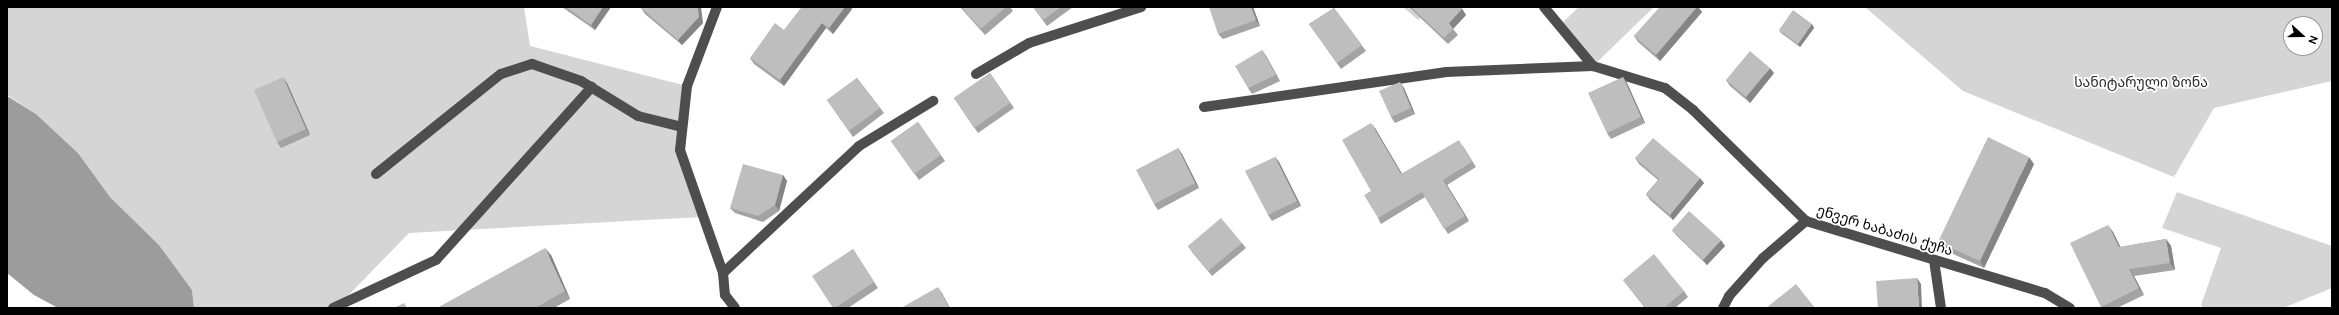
<!DOCTYPE html>
<meta charset="utf-8">
<style>
body{margin:0}
#map{position:relative;width:2339px;height:315px;overflow:hidden;background:#fff;font-family:"DM Sans","Noto Sans Georgian",sans-serif}
div>[style]{position:absolute}
[style*='--x']{left:calc(var(--x)*1px);top:calc(var(--y)*1px);width:calc(var(--w)*1px);rotate:calc(var(--a)*1deg)}
.green>*{inset:0;background:#d5d5d5}
.water>*{inset:0;background:#9c9c9c}
.minor>*{height:10px;margin:-5px;padding:0 5px;transform-origin:5px;border-radius:5px;background:#4e4e4e}
.wall>*{inset:0;background:#a3a3a3}
.shaded-wall>*{inset:0;background:#858585}
.building>*{inset:0;background:#bebebe}
span{translate:-50% -50%;white-space:nowrap;text-align:center;line-height:1.15;-webkit-text-stroke:3.5px #fff;paint-order:stroke}
.park-label{font-size:14px;color:#2c2c2c}
.street-label{font-size:14px;color:#000}
.frame{position:absolute;inset:0;border:8px solid #000;pointer-events:none}
.north{position:absolute;left:2283px;top:16px;width:40px;height:40px;box-sizing:border-box;background:#fff;border:1px solid #999;border-radius:50%;rotate:111deg;font-size:11px;font-weight:700;line-height:16px;text-align:center;color:#000}
.north::after{content:'';display:block;margin:auto;width:14px;height:18px;background:#000;clip-path:polygon(50% 0,100% 100%,50% 72%,0 100%)}
</style>
<div id="map">
<div class="green">
<div style="clip-path:polygon(7px 7px,524px 7px,530px 46px,687px 86px,680px 150px,701px 217px,409px 233px,336px 308px,194px 308px,192px 290px,159px 245px,110px 197px,78px 153px,36px 114px,7px 95px)"></div>
<div style="clip-path:polygon(1403px 7px,1435px 7px,1418px 20px)"></div>
<div style="clip-path:polygon(1579px 7px,1654px 7px,1593px 66px,1560px 25px)"></div>
<div style="clip-path:polygon(evenodd,1865px 7px,2332px 7px,2332px 81px,2214px 108px,2174px 177px,1963px 91px,1865px 7px,2291px 24px,2315px 24px,2315px 48px,2291px 48px,2291px 24px)"></div>
<div style="clip-path:polygon(2177px 192px,2332px 246px,2332px 288px,2283px 308px,2203px 308px,2201px 305px,2221px 248px,2162px 228px)"></div>
</div>
<div class="water">
<div style="clip-path:polygon(7px 96px,36px 114px,78px 153px,110px 197px,159px 245px,192px 290px,194px 308px,58px 308px,34px 295px,7px 273px)"></div>
</div>
<div class="minor">
<div style="--x:717;--y:7;--w:85;--a:110.8"></div>
<div style="--x:687;--y:86;--w:64;--a:96.2"></div>
<div style="--x:680;--y:150;--w:130;--a:70.7"></div>
<div style="--x:723;--y:273;--w:22;--a:85"></div>
<div style="--x:725;--y:295;--w:16;--a:52"></div>
<div style="--x:1544;--y:7;--w:77;--a:50.3"></div>
<div style="--x:976;--y:74;--w:61;--a:-30.3"></div>
<div style="--x:1029;--y:43;--w:118;--a:-17.8"></div>
<div style="--x:1204;--y:107;--w:245;--a:-8.2"></div>
<div style="--x:1446;--y:72;--w:147;--a:-2.3"></div>
<div style="--x:1593;--y:66;--w:75;--a:17"></div>
<div style="--x:1665;--y:88;--w:36;--a:38"></div>
<div style="--x:1693;--y:110;--w:158;--a:44.5"></div>
<div style="--x:376;--y:174;--w:160;--a:-38.7"></div>
<div style="--x:501;--y:74;--w:33;--a:-18"></div>
<div style="--x:532;--y:64;--w:52;--a:19.1"></div>
<div style="--x:581;--y:81;--w:67;--a:31.6"></div>
<div style="--x:638;--y:116;--w:45;--a:14"></div>
<div style="--x:1934;--y:260;--w:49;--a:81.7"></div>
<div style="--x:723;--y:273;--w:186;--a:-43"></div>
<div style="--x:859;--y:146;--w:87;--a:-31.3"></div>
<div style="--x:333;--y:308;--w:114;--a:-25"></div>
<div style="--x:436;--y:260;--w:233;--a:-48"></div>
<div style="--x:1723;--y:308;--w:13;--a:-63"></div>
<div style="--x:1729;--y:296;--w:51;--a:-48.2"></div>
<div style="--x:1763;--y:258;--w:57;--a:-40.7"></div>
<div style="--x:1806;--y:221;--w:250;--a:16.8"></div>
<div style="--x:2045;--y:293;--w:29;--a:31"></div>
</div>
<div class="wall">
<div style="clip-path:polygon(562px 7px,611px 7px,595px 30px)"></div>
<div style="clip-path:polygon(802px 7px,851px 7px,852px 9px,833px 34px,826px 28px,784px 86px,754px 64px,750px 58px,784px 30px)"></div>
<div style="clip-path:polygon(960px 7px,1010px 7px,1013px 11px,985px 35px)"></div>
<div style="clip-path:polygon(1033px 7px,1073px 7px,1047px 26px)"></div>
<div style="clip-path:polygon(1253px 7px,1260px 26px,1223px 39px,1218px 34px)"></div>
<div style="clip-path:polygon(1409px 7px,1461px 7px,1466px 15px,1453px 29px,1458px 35px,1448px 44px)"></div>
<div style="clip-path:polygon(1660px 7px,1698px 7px,1702px 12px,1660px 61px,1638px 42px,1634px 36px)"></div>
<div style="clip-path:polygon(641px 8px,703px 23px,682px 45px,645px 14px)"></div>
<div style="clip-path:polygon(1334px 8px,1366px 51px,1341px 69px,1309px 24px)"></div>
<div style="clip-path:polygon(1812px 24px,1814px 28px,1800px 47px,1781px 33px,1779px 30px)"></div>
<div style="clip-path:polygon(1262px 50px,1266px 56px,1280px 81px,1252px 94px,1248px 88px)"></div>
<div style="clip-path:polygon(990px 73px,1014px 108px,978px 133px,954px 98px)"></div>
<div style="clip-path:polygon(1774px 73px,1750px 103px,1730px 86px,1726px 80px)"></div>
<div style="clip-path:polygon(1623px 77px,1627px 83px,1645px 123px,1611px 139px,1607px 133px)"></div>
<div style="clip-path:polygon(857px 78px,884px 113px,853px 137px,827px 100px)"></div>
<div style="clip-path:polygon(287px 83px,310px 135px,281px 148px,277px 142px)"></div>
<div style="clip-path:polygon(1404px 88px,1415px 114px,1395px 123px,1391px 117px)"></div>
<div style="clip-path:polygon(918px 122px,945px 161px,919px 180px,891px 141px)"></div>
<div style="clip-path:polygon(1375px 128px,1402px 174px,1463px 146px,1476px 167px,1447px 185px,1469px 221px,1448px 234px,1425px 197px,1381px 224px,1378px 218px,1371px 191px)"></div>
<div style="clip-path:polygon(1178px 148px,1182px 154px,1199px 188px,1158px 210px,1154px 204px)"></div>
<div style="clip-path:polygon(1275px 157px,1279px 162px,1301px 206px,1272px 221px,1268px 215px)"></div>
<div style="clip-path:polygon(1635px 158px,1704px 183px,1673px 220px,1650px 200px,1646px 194px,1658px 180px,1639px 164px)"></div>
<div style="clip-path:polygon(2034px 164px,1984px 268px,1942px 249px,1938px 242px)"></div>
<div style="clip-path:polygon(783px 175px,787px 181px,779px 211px,763px 222px,735px 213px,730px 208px)"></div>
<div style="clip-path:polygon(1672px 230px,1725px 246px,1707px 265px,1676px 235px)"></div>
<div style="clip-path:polygon(2113px 232px,2120px 247px,2166px 239px,2171px 246px,2175px 270px,2134px 276px,2144px 295px,2117px 308px,2102px 308px,2101px 307px)"></div>
<div style="clip-path:polygon(1242px 243px,1246px 248px,1212px 276px,1192px 252px,1188px 246px)"></div>
<div style="clip-path:polygon(853px 249px,878px 288px,848px 308px,833px 308px)"></div>
<div style="clip-path:polygon(551px 255px,570px 299px,554px 308px,437px 308px)"></div>
<div style="clip-path:polygon(1623px 280px,1684px 291px,1688px 297px,1675px 308px,1645px 308px)"></div>
</div>
<div class="shaded-wall">
<div style="clip-path:polygon(603px 7px,611px 7px,595px 30px,591px 25px)"></div>
<div style="clip-path:polygon(698px 7px,701px 7px,703px 23px,682px 45px,678px 40px)"></div>
<div style="clip-path:polygon(845px 7px,851px 7px,852px 9px,833px 34px,829px 28px)"></div>
<div style="clip-path:polygon(1251px 7px,1253px 7px,1260px 26px,1256px 20px)"></div>
<div style="clip-path:polygon(1697px 7px,1698px 7px,1702px 12px,1660px 61px,1656px 55px)"></div>
<div style="clip-path:polygon(1462px 9px,1466px 15px,1453px 29px,1449px 23px)"></div>
<div style="clip-path:polygon(822px 23px,826px 28px,784px 86px,780px 80px)"></div>
<div style="clip-path:polygon(1812px 24px,1814px 28px,1800px 47px,1798px 44px)"></div>
<div style="clip-path:polygon(1262px 50px,1266px 56px,1280px 81px,1276px 75px)"></div>
<div style="clip-path:polygon(1770px 68px,1774px 73px,1750px 103px,1746px 97px)"></div>
<div style="clip-path:polygon(283px 77px,287px 83px,310px 135px,306px 129px)"></div>
<div style="clip-path:polygon(1623px 77px,1627px 83px,1645px 123px,1641px 117px)"></div>
<div style="clip-path:polygon(1400px 82px,1404px 88px,1415px 114px,1411px 108px)"></div>
<div style="clip-path:polygon(1371px 123px,1375px 128px,1405px 179px,1401px 174px)"></div>
<div style="clip-path:polygon(1178px 148px,1182px 154px,1199px 188px,1195px 183px)"></div>
<div style="clip-path:polygon(1275px 157px,1279px 162px,1301px 206px,1297px 201px)"></div>
<div style="clip-path:polygon(2029px 157px,2034px 164px,1984px 268px,1980px 261px)"></div>
<div style="clip-path:polygon(783px 175px,787px 181px,779px 211px,775px 205px)"></div>
<div style="clip-path:polygon(1700px 178px,1704px 183px,1673px 220px,1670px 215px)"></div>
<div style="clip-path:polygon(1443px 180px,1447px 185px,1469px 221px,1465px 216px)"></div>
<div style="clip-path:polygon(2108px 225px,2113px 232px,2124px 254px,2119px 247px)"></div>
<div style="clip-path:polygon(2166px 239px,2171px 246px,2175px 270px,2170px 263px)"></div>
<div style="clip-path:polygon(1721px 240px,1725px 246px,1707px 265px,1703px 260px)"></div>
<div style="clip-path:polygon(545px 248px,551px 255px,570px 299px,565px 291px)"></div>
<div style="clip-path:polygon(2129px 269px,2134px 276px,2144px 295px,2139px 288px)"></div>
<div style="clip-path:polygon(1917px 278px,1921px 284px,1922px 308px,1919px 308px)"></div>
<div style="clip-path:polygon(938px 287px,942px 293px,950px 308px,949px 308px)"></div>
</div>
<div class="building">
<div style="clip-path:polygon(566px 7px,603px 7px,591px 25px)"></div>
<div style="clip-path:polygon(642px 7px,698px 7px,699px 17px,678px 40px,641px 8px)"></div>
<div style="clip-path:polygon(802px 7px,845px 7px,829px 28px,822px 23px,780px 80px,750px 58px,775px 23px,784px 30px)"></div>
<div style="clip-path:polygon(961px 7px,1006px 7px,981px 29px)"></div>
<div style="clip-path:polygon(1033px 7px,1061px 7px,1043px 20px)"></div>
<div style="clip-path:polygon(1209px 7px,1251px 7px,1256px 20px,1218px 34px)"></div>
<div style="clip-path:polygon(1411px 7px,1461px 7px,1462px 9px,1449px 23px,1453px 29px,1444px 38px)"></div>
<div style="clip-path:polygon(1660px 7px,1697px 7px,1656px 55px,1634px 36px)"></div>
<div style="clip-path:polygon(1334px 8px,1362px 45px,1337px 63px,1309px 24px)"></div>
<div style="clip-path:polygon(1793px 10px,1812px 24px,1798px 44px,1779px 30px)"></div>
<div style="clip-path:polygon(1262px 50px,1276px 75px,1248px 88px,1235px 66px)"></div>
<div style="clip-path:polygon(1750px 51px,1770px 68px,1746px 97px,1726px 80px)"></div>
<div style="clip-path:polygon(990px 73px,1010px 103px,974px 128px,954px 98px)"></div>
<div style="clip-path:polygon(283px 77px,306px 129px,277px 142px,254px 90px)"></div>
<div style="clip-path:polygon(1623px 77px,1641px 117px,1607px 133px,1588px 93px)"></div>
<div style="clip-path:polygon(857px 78px,880px 108px,849px 131px,827px 100px)"></div>
<div style="clip-path:polygon(1400px 82px,1411px 108px,1391px 117px,1379px 91px)"></div>
<div style="clip-path:polygon(918px 122px,941px 155px,914px 174px,891px 141px)"></div>
<div style="clip-path:polygon(1371px 123px,1401px 174px,1459px 140px,1472px 162px,1443px 180px,1465px 216px,1444px 229px,1422px 192px,1378px 218px,1364px 195px,1371px 191px,1342px 140px)"></div>
<div style="clip-path:polygon(1988px 137px,2029px 157px,1980px 261px,1938px 242px)"></div>
<div style="clip-path:polygon(1653px 138px,1700px 178px,1670px 215px,1646px 194px,1659px 179px,1635px 158px)"></div>
<div style="clip-path:polygon(1178px 148px,1195px 183px,1154px 204px,1136px 170px)"></div>
<div style="clip-path:polygon(1275px 157px,1297px 201px,1268px 215px,1245px 171px)"></div>
<div style="clip-path:polygon(743px 164px,783px 175px,775px 205px,758px 216px,730px 208px)"></div>
<div style="clip-path:polygon(1689px 211px,1721px 240px,1703px 260px,1672px 230px)"></div>
<div style="clip-path:polygon(1221px 218px,1242px 243px,1208px 271px,1188px 246px)"></div>
<div style="clip-path:polygon(2108px 225px,2119px 247px,2166px 239px,2170px 263px,2129px 269px,2139px 288px,2101px 307px,2070px 243px)"></div>
<div style="clip-path:polygon(545px 248px,565px 291px,535px 308px,437px 308px)"></div>
<div style="clip-path:polygon(853px 249px,874px 282px,835px 308px,833px 308px,812px 276px)"></div>
<div style="clip-path:polygon(1654px 254px,1684px 291px,1664px 308px,1646px 308px,1623px 280px)"></div>
<div style="clip-path:polygon(1917px 278px,1919px 308px,1878px 308px,1876px 281px)"></div>
<div style="clip-path:polygon(1796px 284px,1815px 308px,1766px 308px)"></div>
<div style="clip-path:polygon(938px 287px,949px 308px,901px 308px)"></div>
<div style="clip-path:polygon(404px 303px,407px 308px,394px 308px)"></div>
</div>
<div class="park-label">
<span style="left:2141px;top:82px">სანიტარული ზონა</span>
</div>
<div class="street-label">
<span style="left:1885px;top:230px;rotate:17deg">ენვერ ხაბაძის ქუჩა</span>
</div>
<div class="frame"></div>
<div class="north">N</div>
</div>
